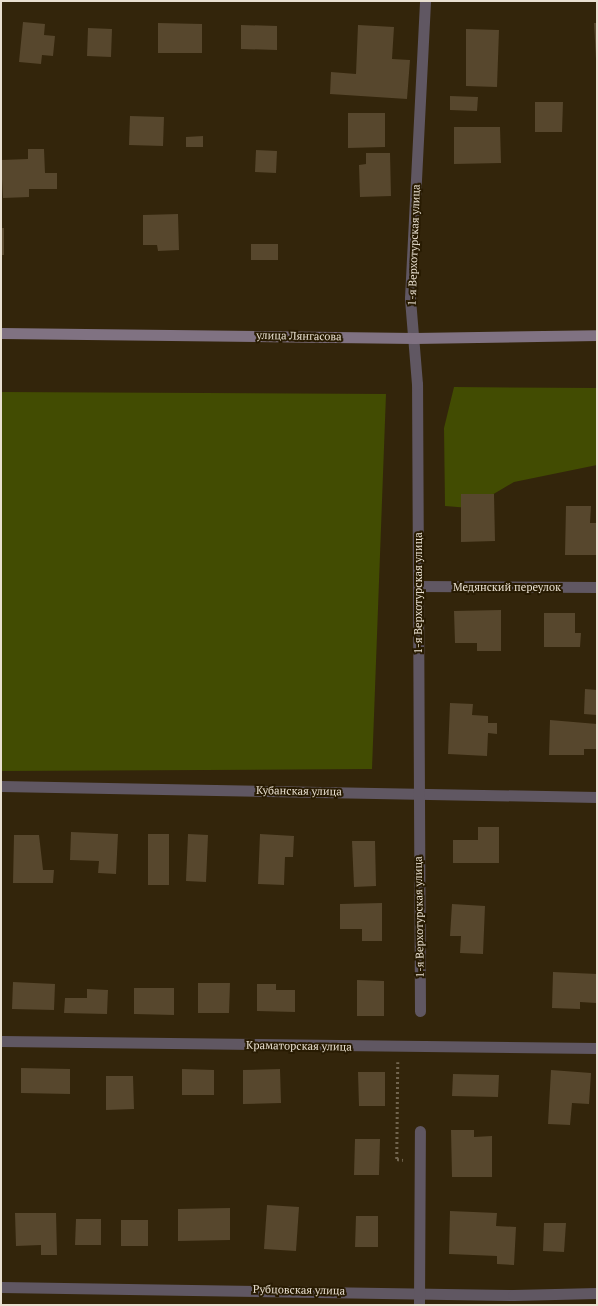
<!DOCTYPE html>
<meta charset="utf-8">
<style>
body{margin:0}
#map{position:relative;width:598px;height:1306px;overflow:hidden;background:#33250b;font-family:"PT Serif",serif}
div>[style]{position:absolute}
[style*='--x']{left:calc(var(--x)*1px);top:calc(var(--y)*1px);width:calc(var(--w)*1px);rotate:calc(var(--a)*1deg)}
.green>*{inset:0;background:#424c02}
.building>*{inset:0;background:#57472d}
.path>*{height:2.5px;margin-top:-1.25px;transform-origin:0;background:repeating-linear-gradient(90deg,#72654f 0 2px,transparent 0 5px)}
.minor>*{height:11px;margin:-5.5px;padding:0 5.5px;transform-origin:5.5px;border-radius:5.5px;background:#605762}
.secondary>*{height:11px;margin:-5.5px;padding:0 5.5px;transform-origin:5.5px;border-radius:5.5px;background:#807282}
span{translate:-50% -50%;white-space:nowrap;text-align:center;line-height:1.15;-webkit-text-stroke:4px #281b02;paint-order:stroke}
.street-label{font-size:11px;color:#e9e0d1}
.frame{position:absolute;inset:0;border:2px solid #e9e0d1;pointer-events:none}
</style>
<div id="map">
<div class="green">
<div style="clip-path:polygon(454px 387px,597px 388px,597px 465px,514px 482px,470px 508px,445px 506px,444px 428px)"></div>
<div style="clip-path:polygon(1px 392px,386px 394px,372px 769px,1px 771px)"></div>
</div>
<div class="building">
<div style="clip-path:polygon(23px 22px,45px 24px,44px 35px,55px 36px,53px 56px,42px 55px,41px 64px,19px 62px)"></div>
<div style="clip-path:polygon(158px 23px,202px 24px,202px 53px,158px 53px)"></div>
<div style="clip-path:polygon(594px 23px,597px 23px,597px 59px,596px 59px)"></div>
<div style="clip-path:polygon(241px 25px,277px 26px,277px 50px,241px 49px)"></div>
<div style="clip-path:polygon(358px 25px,394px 27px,392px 59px,410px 60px,407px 99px,330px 94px,331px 72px,356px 74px)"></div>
<div style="clip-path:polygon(88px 28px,112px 29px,111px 57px,87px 56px)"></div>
<div style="clip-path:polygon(466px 29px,499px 30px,497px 87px,466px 86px)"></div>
<div style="clip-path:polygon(450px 96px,478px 97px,477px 111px,450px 110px)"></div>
<div style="clip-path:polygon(535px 102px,563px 102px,562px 132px,535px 132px)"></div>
<div style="clip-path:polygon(348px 113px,385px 113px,385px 147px,348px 148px)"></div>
<div style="clip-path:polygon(130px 116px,164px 117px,163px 146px,129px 145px)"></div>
<div style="clip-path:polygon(454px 127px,500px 127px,501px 163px,454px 164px)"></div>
<div style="clip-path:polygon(203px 136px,203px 147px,186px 147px,186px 137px)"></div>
<div style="clip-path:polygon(28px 149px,44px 149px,45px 173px,57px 173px,57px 189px,29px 189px,29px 197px,3px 198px,1px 160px,28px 159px)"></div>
<div style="clip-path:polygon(256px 150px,277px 151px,276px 173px,255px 172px)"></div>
<div style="clip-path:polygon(366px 153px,390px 153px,391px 196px,360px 197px,359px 165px,366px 164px)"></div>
<div style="clip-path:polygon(178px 214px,179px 250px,158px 251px,157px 245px,143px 245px,143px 215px)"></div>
<div style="clip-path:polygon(1px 228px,4px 228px,4px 255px,1px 255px)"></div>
<div style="clip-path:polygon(251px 244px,278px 244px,278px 260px,251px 260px)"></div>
<div style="clip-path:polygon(461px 494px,494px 494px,495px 541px,461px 542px)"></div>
<div style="clip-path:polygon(566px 506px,591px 506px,590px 523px,597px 523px,597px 555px,565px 555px)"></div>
<div style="clip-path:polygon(501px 610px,501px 651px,477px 651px,477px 643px,455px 643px,454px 611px)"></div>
<div style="clip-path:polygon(544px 613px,575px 613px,575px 633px,581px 633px,580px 647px,544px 647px)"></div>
<div style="clip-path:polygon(585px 689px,597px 690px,597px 715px,584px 714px)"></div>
<div style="clip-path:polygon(450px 703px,473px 704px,472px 715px,488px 716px,488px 723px,497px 723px,497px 734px,488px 733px,487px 756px,448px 754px)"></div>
<div style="clip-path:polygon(550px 720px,597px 724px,597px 749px,584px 749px,584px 755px,549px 755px)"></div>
<div style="clip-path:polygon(478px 827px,499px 827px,499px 863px,453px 863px,453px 840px,478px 840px)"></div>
<div style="clip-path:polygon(71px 832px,118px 834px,116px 874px,98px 873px,99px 861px,70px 860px)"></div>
<div style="clip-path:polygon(148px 834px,169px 834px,169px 885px,148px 885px)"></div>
<div style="clip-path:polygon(188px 834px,208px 835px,206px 882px,186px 881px)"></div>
<div style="clip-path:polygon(260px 834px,294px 836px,293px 857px,285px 857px,284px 885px,258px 884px)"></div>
<div style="clip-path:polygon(14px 835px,39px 835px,43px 870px,54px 870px,53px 883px,13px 883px)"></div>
<div style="clip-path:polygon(352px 841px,375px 841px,376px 886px,354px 887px)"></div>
<div style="clip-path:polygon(382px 903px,382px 941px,362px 941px,362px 929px,340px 929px,340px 904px)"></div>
<div style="clip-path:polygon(452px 904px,485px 906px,483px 954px,460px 953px,461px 936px,450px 936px)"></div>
<div style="clip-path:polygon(553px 972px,597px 974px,596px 1003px,580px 1002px,580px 1009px,552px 1008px)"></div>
<div style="clip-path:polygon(357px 980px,384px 981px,384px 1016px,357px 1016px)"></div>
<div style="clip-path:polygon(13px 982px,55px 984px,54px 1010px,12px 1009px)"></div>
<div style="clip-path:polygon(198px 983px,230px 983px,229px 1013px,198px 1013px)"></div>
<div style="clip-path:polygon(257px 984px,276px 984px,276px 990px,295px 990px,295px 1012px,257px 1011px)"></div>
<div style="clip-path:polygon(134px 988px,174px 988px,174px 1015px,134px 1014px)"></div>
<div style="clip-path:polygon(87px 989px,108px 990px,107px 1014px,64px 1013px,65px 998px,87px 998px)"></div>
<div style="clip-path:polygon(21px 1068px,70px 1069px,70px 1094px,21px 1093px)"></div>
<div style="clip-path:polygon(182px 1069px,214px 1070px,214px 1095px,182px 1095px)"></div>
<div style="clip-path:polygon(280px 1069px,281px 1103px,243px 1104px,243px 1070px)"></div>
<div style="clip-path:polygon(551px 1070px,591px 1073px,589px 1104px,572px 1103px,570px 1125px,548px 1124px)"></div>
<div style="clip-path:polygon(358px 1072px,385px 1072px,385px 1106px,359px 1106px)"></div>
<div style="clip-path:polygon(453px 1074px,499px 1075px,498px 1097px,452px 1096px)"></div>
<div style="clip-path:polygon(106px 1076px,133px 1076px,134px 1109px,106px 1110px)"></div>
<div style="clip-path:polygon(451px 1130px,474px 1130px,474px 1137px,492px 1136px,492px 1177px,452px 1177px)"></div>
<div style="clip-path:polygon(355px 1139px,380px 1139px,379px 1175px,354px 1175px)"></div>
<div style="clip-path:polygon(267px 1205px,299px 1207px,296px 1251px,264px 1249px)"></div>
<div style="clip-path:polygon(230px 1208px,230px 1240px,178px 1241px,178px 1209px)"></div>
<div style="clip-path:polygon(450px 1211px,497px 1213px,496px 1226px,516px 1227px,514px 1265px,497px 1264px,497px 1256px,449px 1254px)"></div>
<div style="clip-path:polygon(15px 1213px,56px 1213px,57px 1255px,41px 1255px,41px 1245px,16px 1246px)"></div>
<div style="clip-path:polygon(356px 1216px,378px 1216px,378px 1247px,355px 1247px)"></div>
<div style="clip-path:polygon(76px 1219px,101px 1219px,101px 1245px,75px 1245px)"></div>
<div style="clip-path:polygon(121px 1220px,148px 1220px,148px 1246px,121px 1246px)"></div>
<div style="clip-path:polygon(544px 1223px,566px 1223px,564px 1252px,543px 1251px)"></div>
</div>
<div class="path">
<div style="--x:398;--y:1062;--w:97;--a:90.6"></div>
<div style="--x:397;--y:1159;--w:6;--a:9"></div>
</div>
<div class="minor">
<div style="--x:418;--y:586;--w:179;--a:0.3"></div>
<div style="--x:1;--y:786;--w:596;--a:1.06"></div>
<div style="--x:420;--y:1011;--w:627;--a:-90.27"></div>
<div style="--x:417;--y:384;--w:86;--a:-94.7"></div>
<div style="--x:410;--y:298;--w:297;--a:-87.1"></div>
<div style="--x:1;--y:1041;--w:596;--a:0.67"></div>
<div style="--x:1;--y:1287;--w:512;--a:0.9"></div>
<div style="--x:513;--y:1295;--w:84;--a:-1.4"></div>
<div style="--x:419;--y:1305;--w:174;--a:-89.7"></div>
</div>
<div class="secondary">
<div style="--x:1;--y:333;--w:413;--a:0.7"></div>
<div style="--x:414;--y:338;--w:183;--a:-0.9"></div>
</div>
<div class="street-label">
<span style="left:414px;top:245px;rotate:-88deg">1-я Верхотурская улица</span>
<span style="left:299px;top:336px;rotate:1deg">улица Лянгасова</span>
<span style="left:507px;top:587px">Медянский переулок</span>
<span style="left:418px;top:593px;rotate:-90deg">1-я Верхотурская улица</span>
<span style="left:299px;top:791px;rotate:1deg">Кубанская улица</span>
<span style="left:419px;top:917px;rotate:-91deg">1-я Верхотурская улица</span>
<span style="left:299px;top:1046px;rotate:1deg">Краматорская улица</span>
<span style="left:299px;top:1290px;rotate:1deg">Рубцовская улица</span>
</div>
<div class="frame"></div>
</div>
